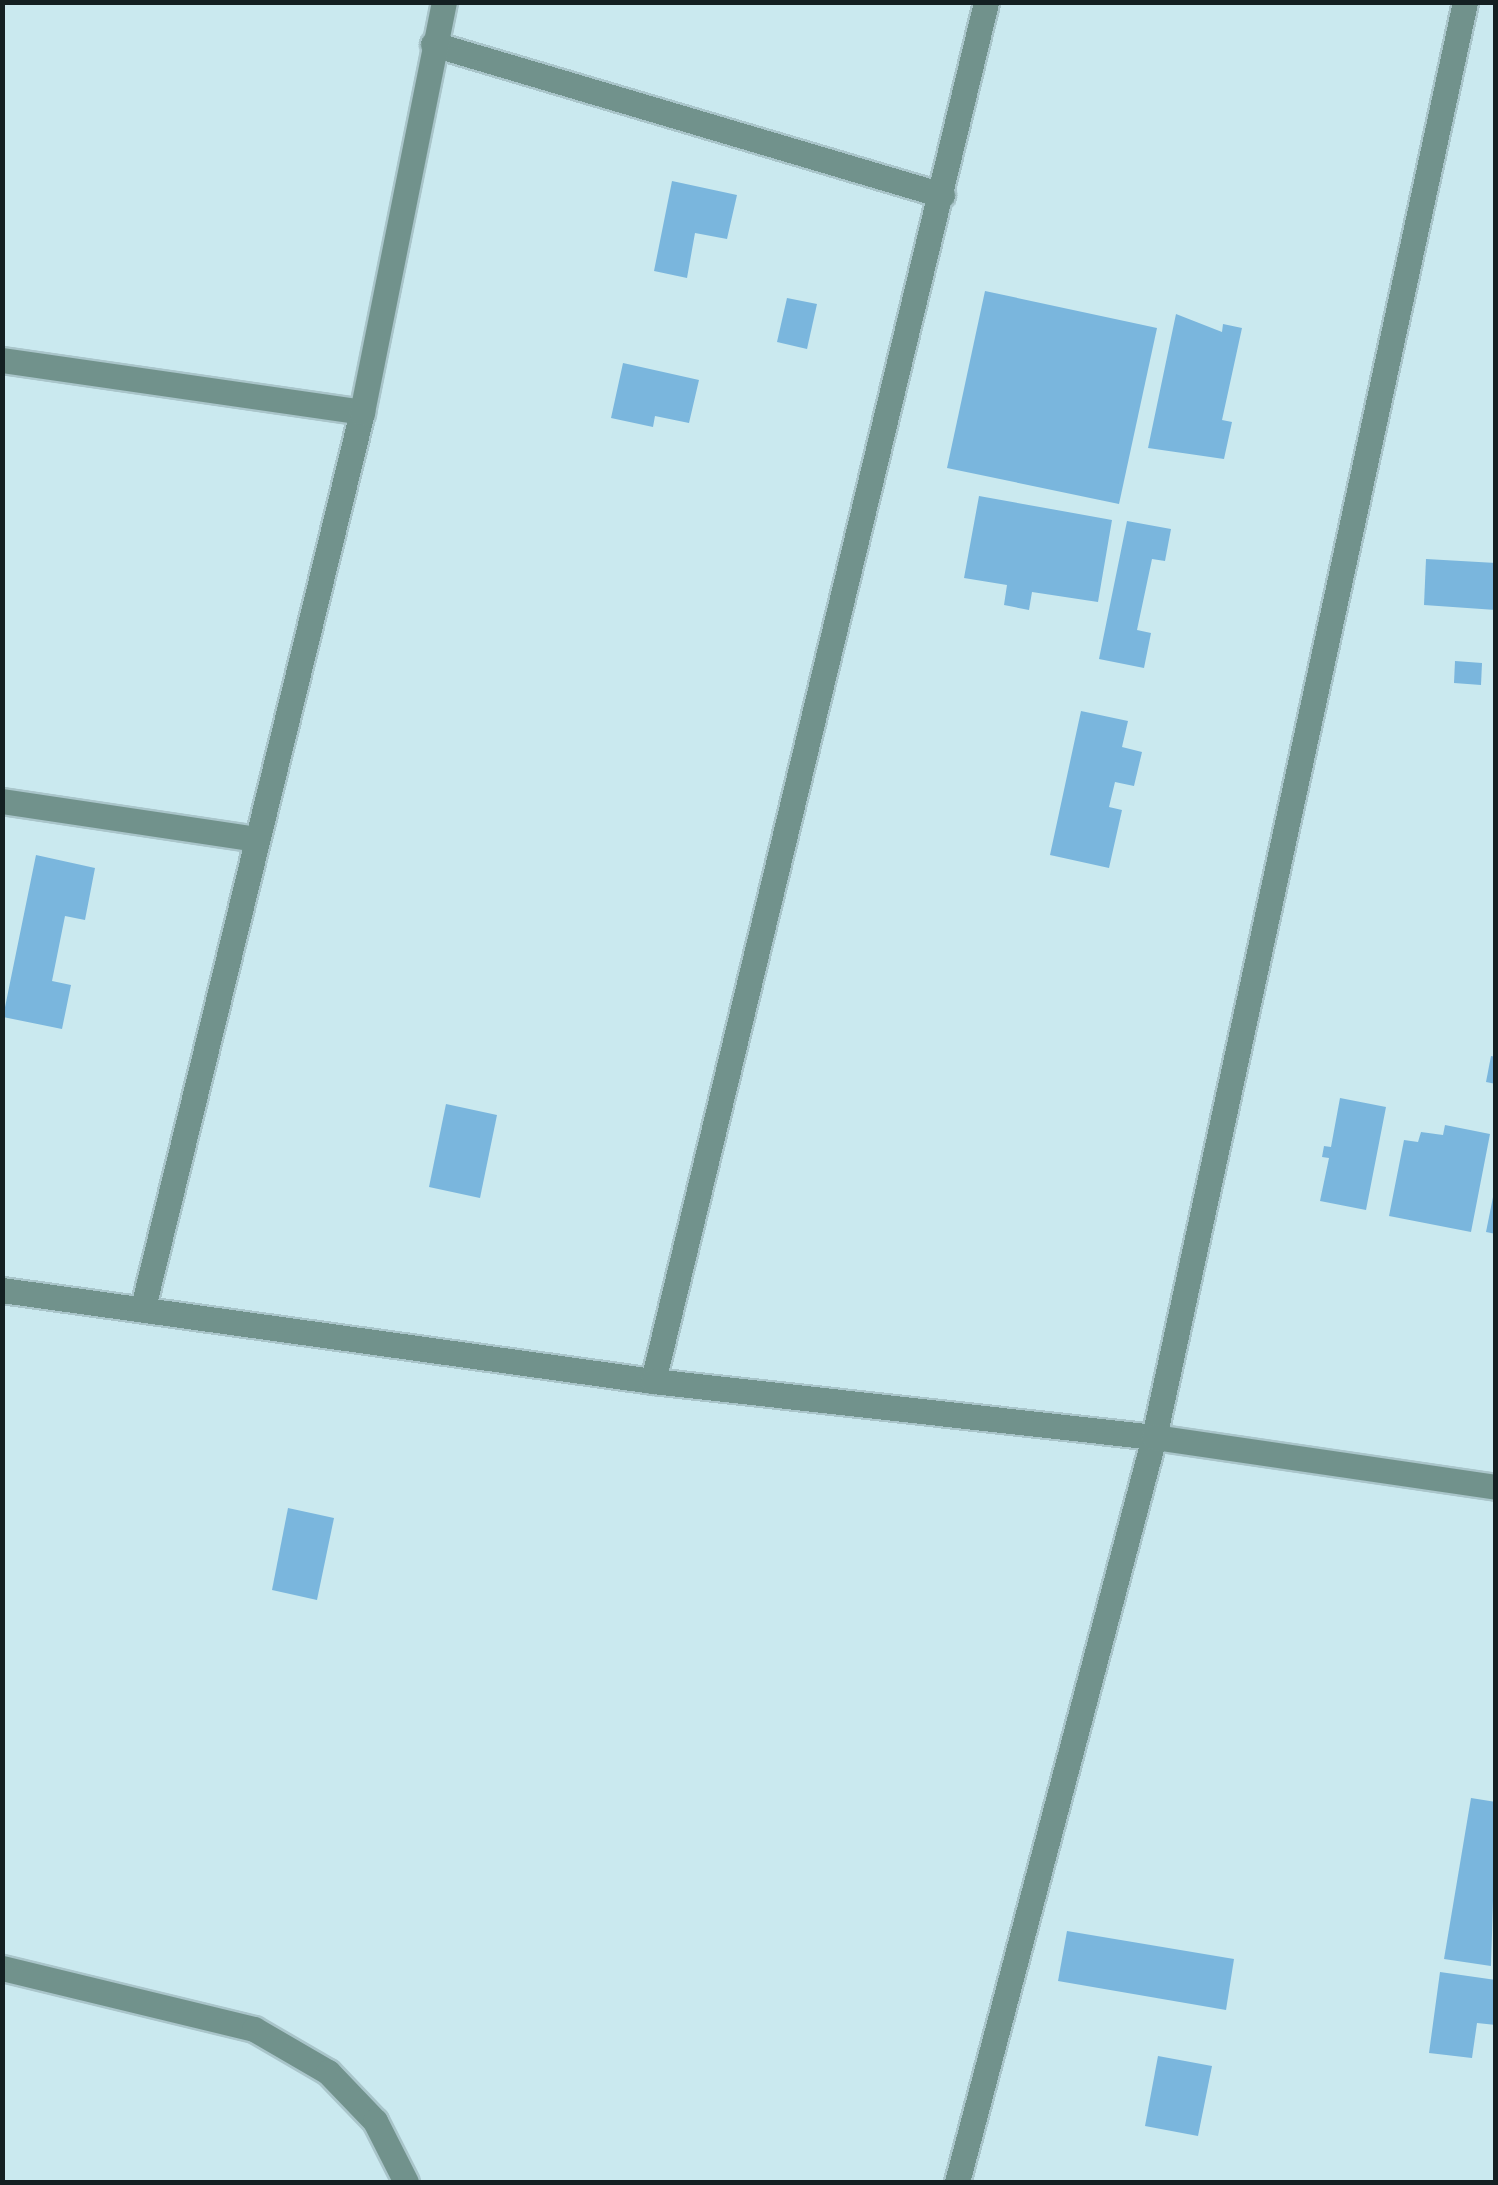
<!DOCTYPE html>
<style>
body{margin:0}
#map{position:relative;width:1498px;height:2185px;overflow:hidden;background:#cae9ef;font-family:"Sofia Sans Condensed",sans-serif}
div>[style]{position:absolute}
[style*='--x']{left:calc(var(--x)*1px);top:calc(var(--y)*1px);width:calc(var(--w)*1px);rotate:calc(var(--a)*1deg)}
.building>*{inset:0;background:#7ab6dd}
.roads{filter:drop-shadow(2px 0 #a9c5ca) drop-shadow(-2px 0 #a9c5ca) drop-shadow(0 2px #a9c5ca) drop-shadow(0 -2px #a9c5ca)}
.minor>*{height:25px;margin:-12.5px;padding:0 12.5px;transform-origin:12.5px;border-radius:12.5px;background:#71928c}
.tertiary>*{height:25px;margin:-12.5px;padding:0 12.5px;transform-origin:12.5px;border-radius:12.5px;background:#71928c}
span{translate:-50% -50%;white-space:nowrap;text-align:center;line-height:1.15;-webkit-text-stroke:8px #cae9ef;paint-order:stroke}
.frame{position:absolute;inset:0;border:5px solid #142022;pointer-events:none}
</style>
<div id="map">
<div class="building">
<div style="clip-path:polygon(672px 181px,737px 195px,727px 239px,695px 233px,687px 278px,654px 271px)"></div>
<div style="clip-path:polygon(985px 291px,1157px 328px,1119px 504px,947px 468px)"></div>
<div style="clip-path:polygon(787px 298px,817px 304px,807px 349px,777px 342px)"></div>
<div style="clip-path:polygon(1176px 314px,1222px 332px,1223px 324px,1242px 328px,1222px 420px,1232px 422px,1224px 459px,1148px 448px)"></div>
<div style="clip-path:polygon(623px 363px,699px 380px,689px 423px,655px 416px,653px 427px,611px 418px)"></div>
<div style="clip-path:polygon(979px 496px,1112px 520px,1098px 602px,1032px 592px,1029px 610px,1004px 605px,1007px 585px,964px 578px)"></div>
<div style="clip-path:polygon(1127px 521px,1171px 529px,1165px 561px,1152px 559px,1137px 630px,1151px 633px,1144px 668px,1099px 659px)"></div>
<div style="clip-path:polygon(1426px 559px,1496px 563px,1496px 610px,1424px 605px)"></div>
<div style="clip-path:polygon(1455px 661px,1482px 663px,1481px 685px,1454px 683px)"></div>
<div style="clip-path:polygon(1081px 711px,1128px 721px,1122px 747px,1142px 752px,1134px 786px,1115px 782px,1109px 807px,1122px 810px,1109px 868px,1050px 855px)"></div>
<div style="clip-path:polygon(36px 855px,95px 868px,85px 920px,65px 916px,52px 981px,71px 985px,62px 1029px,3px 1017px)"></div>
<div style="clip-path:polygon(1491px 1056px,1496px 1057px,1496px 1084px,1486px 1082px)"></div>
<div style="clip-path:polygon(1340px 1098px,1386px 1107px,1366px 1210px,1320px 1201px,1329px 1158px,1322px 1157px,1324px 1146px,1331px 1147px)"></div>
<div style="clip-path:polygon(446px 1104px,497px 1115px,480px 1198px,429px 1187px)"></div>
<div style="clip-path:polygon(1445px 1125px,1490px 1134px,1471px 1232px,1389px 1216px,1404px 1140px,1418px 1142px,1421px 1132px,1443px 1135px)"></div>
<div style="clip-path:polygon(1494px 1192px,1496px 1192px,1496px 1234px,1486px 1232px)"></div>
<div style="clip-path:polygon(288px 1508px,334px 1518px,317px 1600px,272px 1590px)"></div>
<div style="clip-path:polygon(1471px 1798px,1496px 1802px,1491px 1966px,1444px 1959px)"></div>
<div style="clip-path:polygon(1067px 1931px,1234px 1959px,1226px 2010px,1058px 1981px)"></div>
<div style="clip-path:polygon(1440px 1972px,1496px 1980px,1496px 2025px,1477px 2023px,1472px 2058px,1429px 2053px)"></div>
<div style="clip-path:polygon(1158px 2056px,1212px 2066px,1198px 2136px,1145px 2126px)"></div>
</div>
<div class="roads">
<div class="minor">
<div style="--x:433;--y:44;--w:531;--a:16.52"></div>
<div style="--x:2;--y:360;--w:364;--a:8.2"></div>
<div style="--x:2;--y:801;--w:256;--a:8.5"></div>
<div style="--x:143;--y:1307;--w:921;--a:-76.25"></div>
<div style="--x:362;--y:412;--w:418;--a:-78.7"></div>
<div style="--x:653;--y:1381;--w:1419;--a:-76.42"></div>
<div style="--x:2;--y:1968;--w:259;--a:13.6"></div>
<div style="--x:254;--y:2029;--w:86;--a:30.2"></div>
<div style="--x:328;--y:2072;--w:68;--a:46.2"></div>
<div style="--x:375;--y:2121;--w:68;--a:63.1"></div>
<div style="--x:957;--y:2182;--w:771;--a:-75.19"></div>
<div style="--x:1154;--y:1437;--w:1468;--a:-77.77"></div>
</div>
<div class="tertiary">
<div style="--x:2;--y:1290;--w:657;--a:7.96"></div>
<div style="--x:653;--y:1381;--w:504;--a:6.38"></div>
<div style="--x:1154;--y:1437;--w:346;--a:8.3"></div>
</div>
</div>
<div class="frame"></div>
</div>
